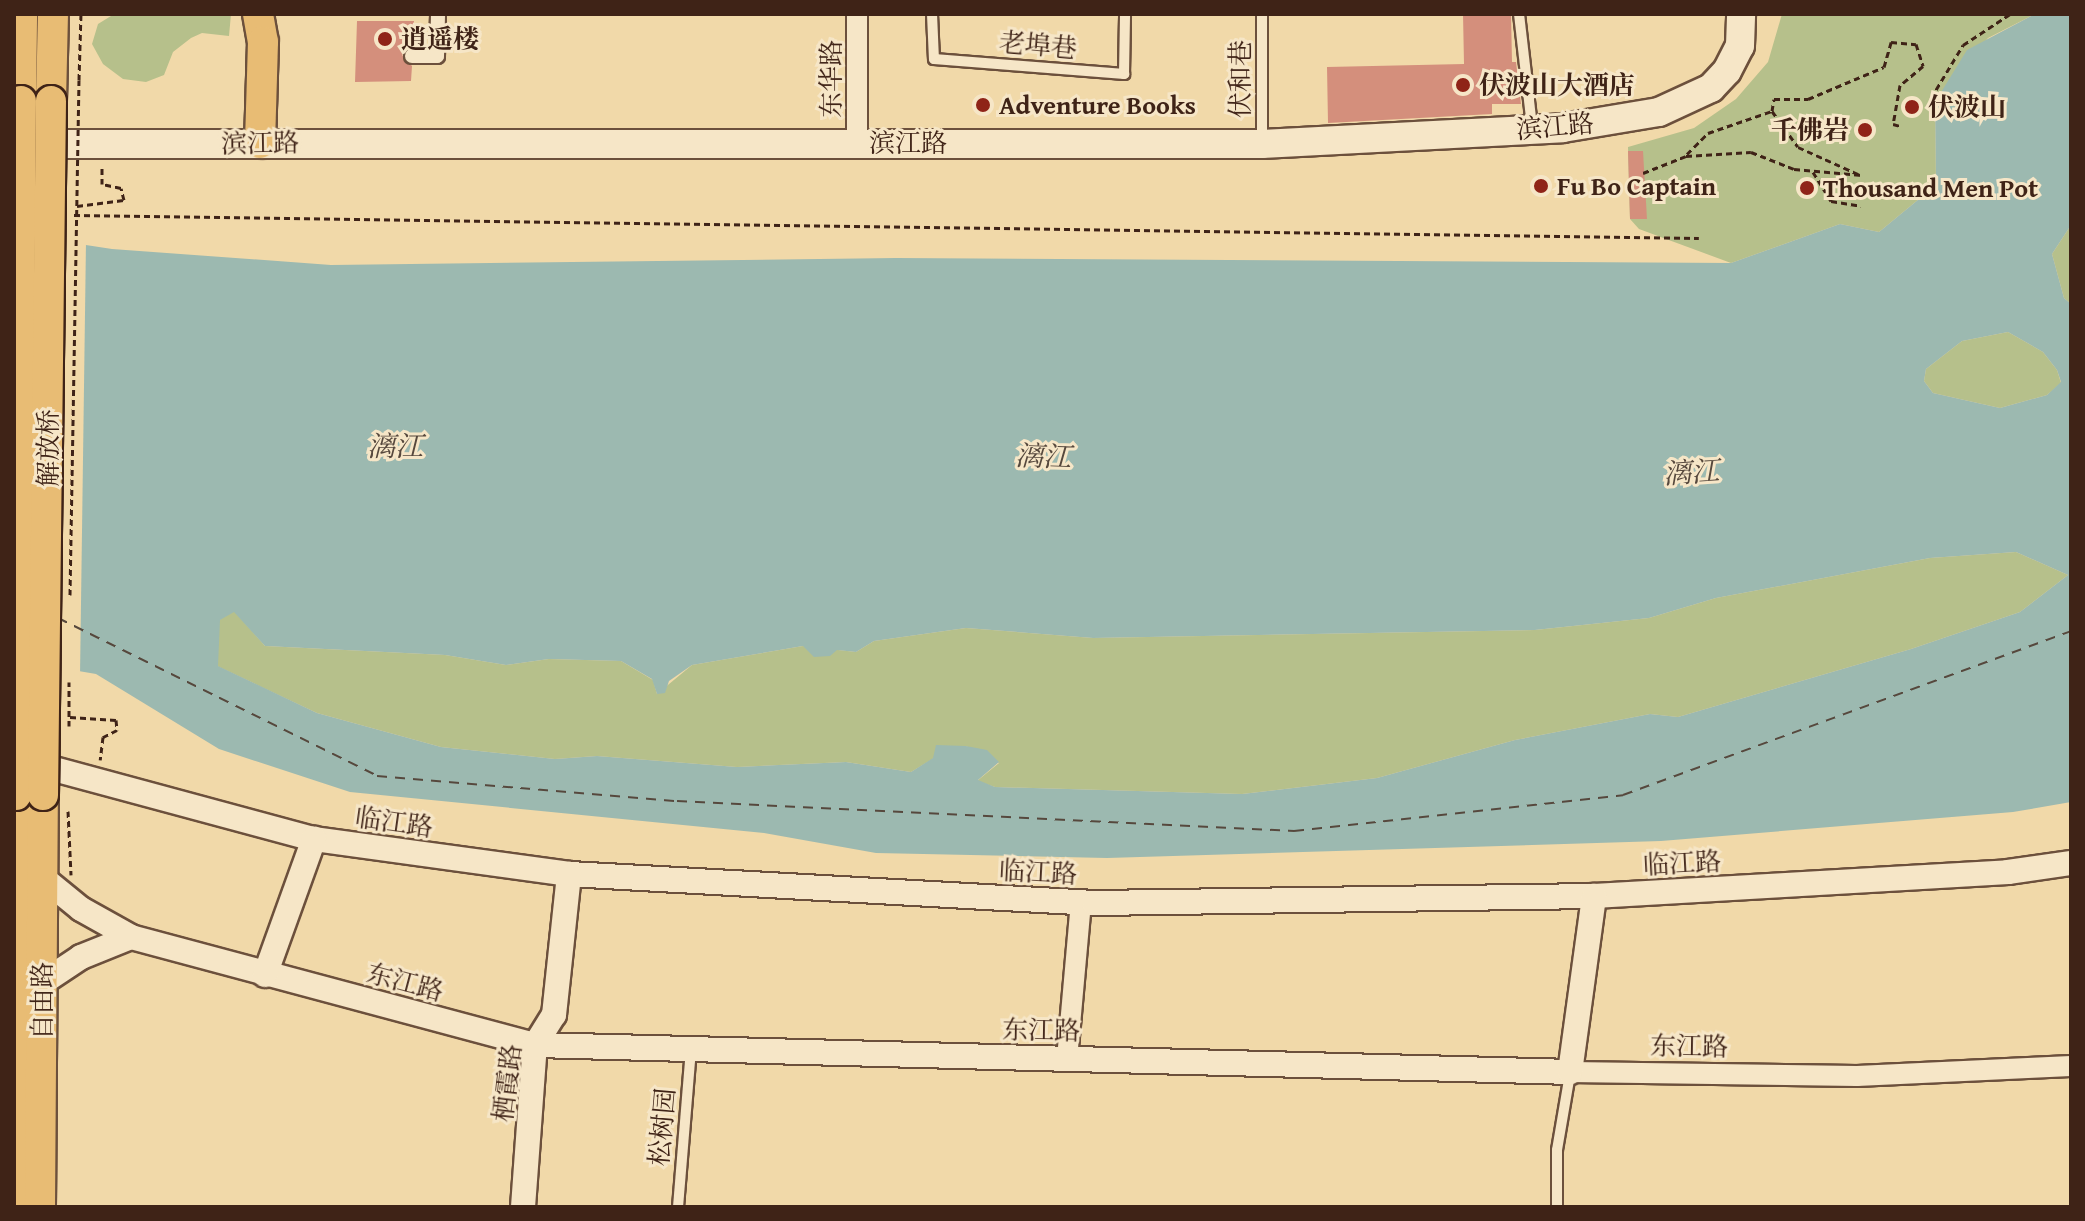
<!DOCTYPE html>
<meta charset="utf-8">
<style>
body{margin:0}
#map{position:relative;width:2085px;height:1221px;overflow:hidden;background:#f1d9a9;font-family:"Gentium Book Plus","Noto Serif SC",serif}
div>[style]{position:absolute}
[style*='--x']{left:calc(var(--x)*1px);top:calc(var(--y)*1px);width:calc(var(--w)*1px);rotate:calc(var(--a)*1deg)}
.green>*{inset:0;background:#b6c08b}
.water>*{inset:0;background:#9cb9b0}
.pier>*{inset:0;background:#f1d9a9}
.ferry>*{height:2px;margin-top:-1px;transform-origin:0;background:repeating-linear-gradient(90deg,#56483d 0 10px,transparent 0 18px)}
.building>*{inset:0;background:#d48f7c}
.path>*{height:3px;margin-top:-1.5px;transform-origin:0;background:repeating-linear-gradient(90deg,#3f2317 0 6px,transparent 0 10px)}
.roads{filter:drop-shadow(2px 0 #6c503c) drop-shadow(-2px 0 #6c503c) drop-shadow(0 2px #6c503c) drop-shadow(0 -2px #6c503c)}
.service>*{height:10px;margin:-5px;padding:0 5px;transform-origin:5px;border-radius:5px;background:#f6e6c7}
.pedestrian>*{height:14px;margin:-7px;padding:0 7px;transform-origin:7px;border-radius:7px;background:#f6e6c7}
.minor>*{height:20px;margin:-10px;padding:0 10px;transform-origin:10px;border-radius:10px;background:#f6e6c7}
.tertiary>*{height:24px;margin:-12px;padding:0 12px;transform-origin:12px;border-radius:12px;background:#f6e6c7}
.secondary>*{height:28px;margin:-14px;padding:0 14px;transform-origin:14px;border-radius:14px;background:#f6e6c7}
.primary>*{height:30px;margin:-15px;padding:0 15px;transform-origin:15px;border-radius:15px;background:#e8bc74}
.path-bridge>*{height:3px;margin-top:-1.5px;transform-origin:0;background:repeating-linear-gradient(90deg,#3f2317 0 6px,transparent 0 10px)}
.bridges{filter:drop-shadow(2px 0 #3f2317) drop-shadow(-2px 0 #3f2317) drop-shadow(0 2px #3f2317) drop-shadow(0 -2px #3f2317)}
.primary-bridge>*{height:30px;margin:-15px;padding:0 15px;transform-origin:15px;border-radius:15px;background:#e8bc74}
.dots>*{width:22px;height:22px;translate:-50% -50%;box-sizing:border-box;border:4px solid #f6e6c7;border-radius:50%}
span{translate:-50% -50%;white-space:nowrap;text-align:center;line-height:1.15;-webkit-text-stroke:6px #f6e6c7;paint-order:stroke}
.poi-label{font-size:26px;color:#3f2317;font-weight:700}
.left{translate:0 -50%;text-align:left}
.right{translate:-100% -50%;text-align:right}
.street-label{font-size:26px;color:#3f2317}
.water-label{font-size:28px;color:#56483d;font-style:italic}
.frame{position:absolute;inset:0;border:16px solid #3f2317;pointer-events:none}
</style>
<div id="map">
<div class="green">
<div style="clip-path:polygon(231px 14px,229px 36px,202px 33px,191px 38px,173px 52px,164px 75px,146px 82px,123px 79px,103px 64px,92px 44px,98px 24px,111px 16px)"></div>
<div style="clip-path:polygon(1782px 14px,2035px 14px,1988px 38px,1935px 102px,1936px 185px,1879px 232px,1840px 224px,1731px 263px,1639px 229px,1630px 219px,1628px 147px,1694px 128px,1736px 99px,1768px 62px)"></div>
<div style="clip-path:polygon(2071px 225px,2071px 304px,2064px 298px,2052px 254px)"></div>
<div style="clip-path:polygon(2008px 332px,2043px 352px,2057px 370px,2061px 383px,2047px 395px,2000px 408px,1933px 393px,1924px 381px,1926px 369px,1962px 341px)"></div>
<div style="clip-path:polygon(2016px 552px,2068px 575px,2020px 612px,1911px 649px,1678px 717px,1650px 714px,1515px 740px,1377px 778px,1242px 794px,995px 787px,977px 781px,999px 763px,966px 746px,949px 749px,911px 772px,846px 762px,737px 767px,597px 756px,555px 759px,441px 747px,317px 713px,217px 666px,219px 620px,234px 611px,265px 646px,445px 655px,506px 665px,549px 659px,621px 661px,653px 680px,657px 694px,692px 665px,803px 646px,856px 652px,874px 641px,966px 628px,1093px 638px,1535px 630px,1649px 618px,1716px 598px,1930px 558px)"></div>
</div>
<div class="water">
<div style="clip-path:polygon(evenodd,2035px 14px,2071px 14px,2071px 225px,2052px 254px,2064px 298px,2071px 304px,2071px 802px,2013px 812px,1661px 841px,1107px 858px,876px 853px,764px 833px,350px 792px,219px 749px,96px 674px,14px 660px,14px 234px,112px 249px,331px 265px,896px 258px,1731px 263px,1840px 224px,1879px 232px,1936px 185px,1935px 102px,1967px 50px,2035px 14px,2008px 332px,2043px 352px,2057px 370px,2061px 382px,2047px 395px,2000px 408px,1933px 393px,1924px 381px,1926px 369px,1962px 341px,2008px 332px,2035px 14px,2016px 552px,2068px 575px,2020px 612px,1911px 649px,1678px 717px,1650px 714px,1515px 740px,1377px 778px,1242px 794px,995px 787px,978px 780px,999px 762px,987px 750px,966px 746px,936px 745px,933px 758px,911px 772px,846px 762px,737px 767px,597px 756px,555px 759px,441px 747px,317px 713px,218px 666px,220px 620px,234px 612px,265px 646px,445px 655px,506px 665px,549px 659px,621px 661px,652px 679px,657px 694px,665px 693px,669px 681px,692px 665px,803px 646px,814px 657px,830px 656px,837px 650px,856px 652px,874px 641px,966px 628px,1093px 638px,1535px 630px,1649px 618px,1716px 598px,1930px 558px,2016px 552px)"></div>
</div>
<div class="pier">
<div style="clip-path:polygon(14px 230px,86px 241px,80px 676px,14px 664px)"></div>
</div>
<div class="ferry">
<div style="--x:58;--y:618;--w:356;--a:26.3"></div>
<div style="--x:377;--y:776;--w:301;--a:4.8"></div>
<div style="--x:677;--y:801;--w:618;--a:2.78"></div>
<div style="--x:1294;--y:831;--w:331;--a:-6.2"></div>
<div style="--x:1623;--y:795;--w:477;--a:-20.1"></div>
</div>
<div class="building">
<div style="clip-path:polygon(1463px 14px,1511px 14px,1512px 62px,1516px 62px,1521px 104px,1492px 104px,1492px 114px,1328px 123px,1327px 67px,1464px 64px)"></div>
<div style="clip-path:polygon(357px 21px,414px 21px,413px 46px,402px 55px,412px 66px,411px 81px,355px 82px)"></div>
<div style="clip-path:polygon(1628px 151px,1643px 151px,1647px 219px,1630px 219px)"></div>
</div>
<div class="path">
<div style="--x:79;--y:80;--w:66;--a:-88.3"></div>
<div style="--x:1931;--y:98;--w:62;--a:-58.9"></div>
<div style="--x:1963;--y:45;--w:56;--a:-33.4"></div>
<div style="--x:1772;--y:111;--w:12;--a:-81"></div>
<div style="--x:1774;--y:99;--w:34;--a:0"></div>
<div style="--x:1808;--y:99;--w:82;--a:-22.8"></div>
<div style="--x:1884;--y:67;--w:26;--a:-74"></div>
<div style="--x:1891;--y:42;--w:25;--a:5"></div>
<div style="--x:1916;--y:44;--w:23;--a:72"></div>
<div style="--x:1923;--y:66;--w:30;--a:140"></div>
<div style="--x:1900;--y:85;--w:40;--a:100"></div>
<div style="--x:1893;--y:124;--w:7;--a:16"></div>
<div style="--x:1782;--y:125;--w:9;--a:-18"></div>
<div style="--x:1687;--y:154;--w:30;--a:-45"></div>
<div style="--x:1708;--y:133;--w:68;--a:-19"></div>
<div style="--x:1772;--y:111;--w:44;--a:54.2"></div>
<div style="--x:1798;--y:147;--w:66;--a:24.2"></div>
<div style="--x:1813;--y:172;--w:34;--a:58"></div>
<div style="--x:1831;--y:201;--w:30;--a:9"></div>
<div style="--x:1643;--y:173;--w:46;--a:-21.6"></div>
<div style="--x:1686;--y:156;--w:65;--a:-3.5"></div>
<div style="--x:1751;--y:152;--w:46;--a:21.6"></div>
<div style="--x:1794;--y:169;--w:68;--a:5"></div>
<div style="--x:77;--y:206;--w:47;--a:-7.3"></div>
<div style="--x:124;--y:200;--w:12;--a:-104"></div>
<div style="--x:121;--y:188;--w:19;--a:-168"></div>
<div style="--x:102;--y:184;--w:18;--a:-90"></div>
<div style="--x:74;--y:215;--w:1625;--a:0.81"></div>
<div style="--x:70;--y:717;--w:46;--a:3.7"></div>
<div style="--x:116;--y:720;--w:10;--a:84"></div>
<div style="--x:117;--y:730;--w:16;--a:153"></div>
<div style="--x:103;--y:737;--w:23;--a:97"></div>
<div style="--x:68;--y:811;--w:64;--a:87.3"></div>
</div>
<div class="roads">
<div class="service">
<div style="--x:932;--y:14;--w:45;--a:87.5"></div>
<div style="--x:934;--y:59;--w:191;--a:4.5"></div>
<div style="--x:1124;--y:74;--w:60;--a:-89"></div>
<div style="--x:1519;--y:14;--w:114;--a:83.4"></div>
<div style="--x:1262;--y:142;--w:128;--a:-90"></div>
<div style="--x:678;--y:1207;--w:158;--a:-85.3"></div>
<div style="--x:1557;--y:1207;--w:57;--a:-90"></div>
<div style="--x:1557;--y:1150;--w:77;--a:-80.3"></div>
</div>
<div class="pedestrian">
<div style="--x:412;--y:56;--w:25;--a:0"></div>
<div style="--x:437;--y:56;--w:42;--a:-88.6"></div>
</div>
<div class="minor">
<div style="--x:857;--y:143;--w:129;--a:-90"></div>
<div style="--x:1067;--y:1059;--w:158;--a:-84.9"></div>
<div style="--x:1570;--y:1072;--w:287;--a:0.8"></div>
<div style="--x:1857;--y:1076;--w:214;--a:-2.7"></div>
</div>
<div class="tertiary">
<div style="--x:28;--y:762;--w:296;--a:15.1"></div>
<div style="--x:314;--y:839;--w:257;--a:7.8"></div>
<div style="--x:569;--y:874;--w:526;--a:3.16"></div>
<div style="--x:1094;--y:903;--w:500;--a:-0.8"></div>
<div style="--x:1594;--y:896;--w:415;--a:-3.3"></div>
<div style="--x:2008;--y:872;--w:64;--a:-8.1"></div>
<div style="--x:43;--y:878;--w:49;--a:39.2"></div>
<div style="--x:81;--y:909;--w:57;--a:29.2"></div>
<div style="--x:131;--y:937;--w:418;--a:15"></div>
<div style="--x:535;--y:1045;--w:1035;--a:1.49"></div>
<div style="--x:1570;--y:1072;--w:178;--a:-82.2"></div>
<div style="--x:265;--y:975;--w:145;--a:-70.2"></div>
<div style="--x:42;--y:983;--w:47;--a:-33.7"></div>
<div style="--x:81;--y:957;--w:54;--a:-21.8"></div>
<div style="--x:523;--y:1207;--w:162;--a:-85.8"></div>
<div style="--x:535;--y:1045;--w:36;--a:-58"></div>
<div style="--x:554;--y:1015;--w:142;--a:-83.9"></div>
</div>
<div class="secondary">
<div style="--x:27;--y:144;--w:1235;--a:0"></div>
<div style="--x:1262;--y:144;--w:301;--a:-3"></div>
<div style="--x:1563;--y:128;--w:97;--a:-9.5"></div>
<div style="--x:1659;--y:112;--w:57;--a:-24.8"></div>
<div style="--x:1711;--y:88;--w:23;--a:-47"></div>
<div style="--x:1727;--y:71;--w:28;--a:-63"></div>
<div style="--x:1740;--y:46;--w:32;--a:-88"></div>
</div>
<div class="primary">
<div style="--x:258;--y:14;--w:28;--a:80"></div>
<div style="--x:263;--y:42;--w:101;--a:91.7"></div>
<div style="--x:21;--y:101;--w:87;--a:-89.3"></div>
<div style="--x:51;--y:101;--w:87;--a:-88.7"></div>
<div style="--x:16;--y:795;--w:412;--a:89.7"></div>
<div style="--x:40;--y:1207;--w:412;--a:-89.6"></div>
</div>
</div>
<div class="path-bridge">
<div style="--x:70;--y:595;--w:515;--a:-89"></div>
<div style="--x:69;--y:726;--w:44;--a:-90"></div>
</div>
<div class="bridges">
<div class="primary-bridge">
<div style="--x:16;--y:795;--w:694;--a:-89.59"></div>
<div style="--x:43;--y:795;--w:694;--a:-89.34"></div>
</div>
</div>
<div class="dots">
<div style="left:385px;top:39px;background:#8f2418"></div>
<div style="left:1463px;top:85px;background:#8f2418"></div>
<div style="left:983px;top:105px;background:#8f2418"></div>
<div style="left:1912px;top:107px;background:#8f2418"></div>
<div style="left:1865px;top:130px;background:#8f2418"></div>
<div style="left:1541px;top:186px;background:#8f2418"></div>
<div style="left:1807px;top:188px;background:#8f2418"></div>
</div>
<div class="poi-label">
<span class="left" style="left:401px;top:39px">逍遥楼</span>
<span class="left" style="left:1479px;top:85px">伏波山大酒店</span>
<span class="left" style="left:999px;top:105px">Adventure Books</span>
<span class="left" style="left:1928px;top:107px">伏波山</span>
<span class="right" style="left:1849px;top:130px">千佛岩</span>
<span class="left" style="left:1557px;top:186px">Fu Bo Captain</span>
<span class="left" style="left:1823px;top:188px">Thousand Men Pot</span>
</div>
<div class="street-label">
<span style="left:1038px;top:45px;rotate:5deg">老埠巷</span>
<span style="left:831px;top:79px;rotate:-90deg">东华路</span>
<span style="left:1240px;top:79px;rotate:-90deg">伏和巷</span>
<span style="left:1555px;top:126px;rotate:-5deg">滨江路</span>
<span style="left:260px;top:143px;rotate:-1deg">滨江路</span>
<span style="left:908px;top:143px">滨江路</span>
<span style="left:48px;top:448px;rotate:-90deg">解放桥</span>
<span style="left:394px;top:822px;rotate:8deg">临江路</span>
<span style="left:1682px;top:863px;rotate:-3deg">临江路</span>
<span style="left:1038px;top:872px;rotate:3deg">临江路</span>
<span style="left:405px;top:982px;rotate:15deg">东江路</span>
<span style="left:42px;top:1001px;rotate:-90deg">自由路</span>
<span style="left:1041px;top:1030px;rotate:1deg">东江路</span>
<span style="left:1689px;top:1046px;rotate:1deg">东江路</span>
<span style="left:507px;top:1083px;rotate:-83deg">栖霞路</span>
<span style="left:662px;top:1127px;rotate:-85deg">松树园</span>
</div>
<div class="water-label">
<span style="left:395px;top:446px">漓江</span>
<span style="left:1043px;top:456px;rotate:2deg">漓江</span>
<span style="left:1691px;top:472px;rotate:-4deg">漓江</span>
</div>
<div class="frame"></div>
</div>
